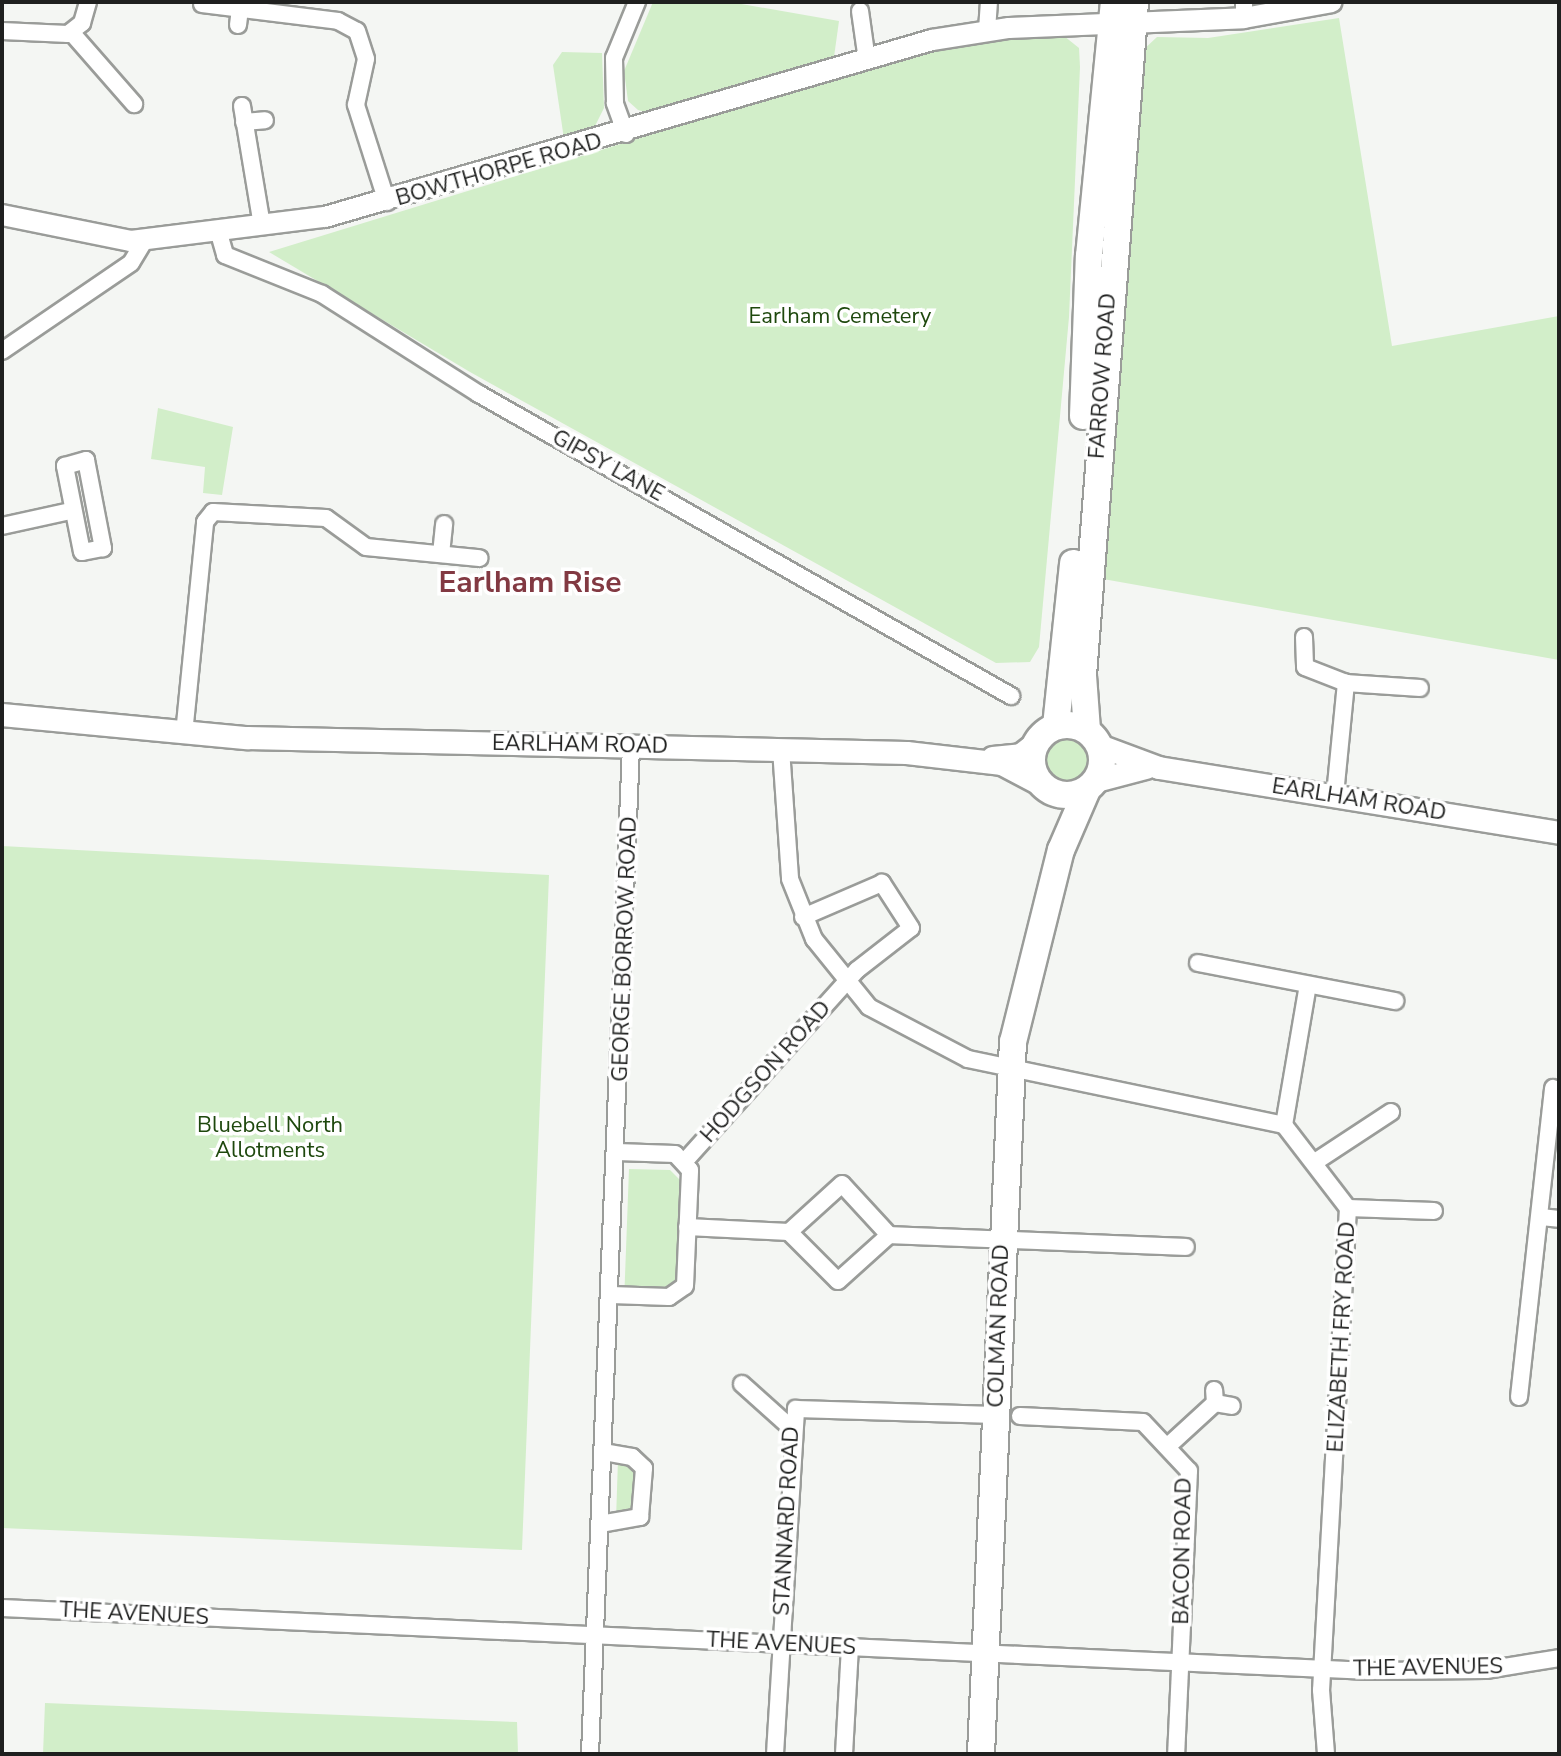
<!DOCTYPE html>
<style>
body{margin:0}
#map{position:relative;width:1561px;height:1756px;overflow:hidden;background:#f4f6f3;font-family:"Nunito Sans",sans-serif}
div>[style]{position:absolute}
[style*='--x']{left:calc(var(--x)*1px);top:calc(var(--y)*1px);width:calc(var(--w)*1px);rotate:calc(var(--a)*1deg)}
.green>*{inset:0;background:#d2eec9}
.round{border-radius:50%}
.roads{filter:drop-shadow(2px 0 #9a9c99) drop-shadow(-2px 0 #9a9c99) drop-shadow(0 2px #9a9c99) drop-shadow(0 -2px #9a9c99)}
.minor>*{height:16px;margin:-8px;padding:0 8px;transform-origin:8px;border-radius:8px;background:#fff}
.tertiary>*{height:20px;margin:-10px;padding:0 10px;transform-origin:10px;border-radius:10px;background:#fff}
.secondary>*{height:22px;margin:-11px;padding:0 11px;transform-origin:11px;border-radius:11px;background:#fff}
.trunk>*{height:26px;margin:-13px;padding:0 13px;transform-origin:13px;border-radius:13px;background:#fff}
.trunk>.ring{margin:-13px;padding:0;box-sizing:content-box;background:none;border:26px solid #fff;border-radius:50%}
span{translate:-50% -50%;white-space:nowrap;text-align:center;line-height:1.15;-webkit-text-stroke:7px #fff;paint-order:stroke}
.street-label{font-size:22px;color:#1f201f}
.park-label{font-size:22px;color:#1e480d}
.district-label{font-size:30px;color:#823942;font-weight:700}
.frame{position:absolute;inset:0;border:4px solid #1f201f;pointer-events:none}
</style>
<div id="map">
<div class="green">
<div style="clip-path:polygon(653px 2px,730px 2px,839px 21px,834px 57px,652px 114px,638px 110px,628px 101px,624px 71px)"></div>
<div style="clip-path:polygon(1339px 18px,1392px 346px,1559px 316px,1559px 660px,1103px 579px,1141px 52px,1157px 37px,1208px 38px)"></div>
<div style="clip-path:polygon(1064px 36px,1079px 48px,1080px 67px,1069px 317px,1039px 647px,1030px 662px,996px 663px,470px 372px,269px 252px,891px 61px,993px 38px)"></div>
<div style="clip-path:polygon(562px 52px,602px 53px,604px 108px,595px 126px,564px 139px,553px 65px)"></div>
<div style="clip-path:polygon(158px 408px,233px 427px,222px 495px,203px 493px,205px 467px,151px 459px)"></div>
<div class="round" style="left:1044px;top:737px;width:46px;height:46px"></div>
<div style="clip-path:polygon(2px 846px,549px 875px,522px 1550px,2px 1528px)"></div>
<div style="clip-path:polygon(629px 1169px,670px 1170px,683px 1183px,679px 1294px,666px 1306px,624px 1303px)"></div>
<div style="clip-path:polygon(618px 1459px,639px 1469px,637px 1509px,616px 1520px)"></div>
<div style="clip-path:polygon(45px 1703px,517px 1722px,518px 1754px,43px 1754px)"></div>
</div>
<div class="roads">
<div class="minor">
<div style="--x:202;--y:4;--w:137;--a:7.1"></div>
<div style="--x:338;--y:21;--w:21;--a:28"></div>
<div style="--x:357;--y:31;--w:29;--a:72"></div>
<div style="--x:366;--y:59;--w:47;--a:102.3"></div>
<div style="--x:356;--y:105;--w:102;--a:72.3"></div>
<div style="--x:860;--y:11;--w:49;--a:81.9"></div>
<div style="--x:1244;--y:18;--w:16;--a:-90"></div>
<div style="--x:238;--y:25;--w:16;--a:-83"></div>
<div style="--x:987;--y:30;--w:28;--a:-86"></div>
<div style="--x:2;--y:31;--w:66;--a:2.6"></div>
<div style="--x:68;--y:34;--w:18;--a:-38"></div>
<div style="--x:82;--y:23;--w:22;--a:-74"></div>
<div style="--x:71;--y:32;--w:96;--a:48.8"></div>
<div style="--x:242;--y:106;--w:121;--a:80.5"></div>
<div style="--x:244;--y:122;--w:21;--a:-5"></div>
<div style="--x:626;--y:134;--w:33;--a:-110"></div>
<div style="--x:615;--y:103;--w:45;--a:-91.3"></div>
<div style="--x:614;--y:58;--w:61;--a:-67.7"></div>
<div style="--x:218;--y:230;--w:26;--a:74"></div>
<div style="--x:225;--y:255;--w:105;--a:21.9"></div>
<div style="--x:322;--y:294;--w:186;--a:32.5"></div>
<div style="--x:479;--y:394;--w:612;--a:29.58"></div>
<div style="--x:2;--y:351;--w:156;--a:-34.3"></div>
<div style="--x:131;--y:263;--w:27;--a:-59"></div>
<div style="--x:86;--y:460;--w:90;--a:79.1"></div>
<div style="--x:103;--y:548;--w:21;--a:169"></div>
<div style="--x:82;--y:552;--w:88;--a:-101.2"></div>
<div style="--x:65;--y:466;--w:22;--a:-16"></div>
<div style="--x:2;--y:526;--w:70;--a:-12.4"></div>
<div style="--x:441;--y:554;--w:30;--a:-84"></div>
<div style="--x:1304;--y:637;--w:30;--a:88"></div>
<div style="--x:1305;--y:667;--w:44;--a:21.3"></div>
<div style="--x:184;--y:734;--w:213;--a:-84.3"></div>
<div style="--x:205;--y:522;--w:13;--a:-51"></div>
<div style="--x:213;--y:512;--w:113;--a:3"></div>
<div style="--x:326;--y:518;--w:49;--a:35.9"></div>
<div style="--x:366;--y:547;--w:114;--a:5.6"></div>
<div style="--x:781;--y:749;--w:130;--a:86"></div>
<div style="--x:790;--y:879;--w:65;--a:68.2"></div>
<div style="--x:814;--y:939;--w:87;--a:51"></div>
<div style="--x:869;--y:1007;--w:112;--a:27.7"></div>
<div style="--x:968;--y:1059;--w:323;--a:11.8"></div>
<div style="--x:1284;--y:1125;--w:105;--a:52.4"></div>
<div style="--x:1348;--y:1208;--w:483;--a:93.2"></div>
<div style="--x:1321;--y:1690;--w:64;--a:85.5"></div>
<div style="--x:1335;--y:795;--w:113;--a:-84.4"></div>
<div style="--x:1346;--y:683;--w:74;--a:3.9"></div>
<div style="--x:1198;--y:963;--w:201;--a:10.9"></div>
<div style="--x:1284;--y:1125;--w:142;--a:-80.3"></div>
<div style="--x:685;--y:1161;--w:257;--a:-48"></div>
<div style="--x:857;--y:970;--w:68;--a:-37.9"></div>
<div style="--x:911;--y:928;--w:54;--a:-122.8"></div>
<div style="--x:882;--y:883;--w:86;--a:156.7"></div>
<div style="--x:1315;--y:1162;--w:91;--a:-33.3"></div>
<div style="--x:1348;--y:1208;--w:86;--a:2"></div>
<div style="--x:1541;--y:1217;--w:18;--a:6"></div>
<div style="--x:687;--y:1227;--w:102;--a:2.8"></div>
<div style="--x:789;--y:1232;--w:69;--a:45"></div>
<div style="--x:838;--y:1281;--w:69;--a:-42"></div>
<div style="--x:889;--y:1235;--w:69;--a:-132.7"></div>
<div style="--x:842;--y:1184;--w:72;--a:137.8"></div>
<div style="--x:889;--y:1235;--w:297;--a:2.3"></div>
<div style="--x:611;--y:1295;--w:58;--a:2"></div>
<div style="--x:669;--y:1297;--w:19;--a:-35"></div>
<div style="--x:685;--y:1286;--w:116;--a:-87.5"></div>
<div style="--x:690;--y:1170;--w:22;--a:-133"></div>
<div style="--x:675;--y:1154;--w:58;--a:-178"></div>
<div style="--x:742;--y:1384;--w:66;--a:41.9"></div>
<div style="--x:1519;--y:1397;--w:311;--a:-83.7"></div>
<div style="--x:1215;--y:1403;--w:17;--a:10"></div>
<div style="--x:1020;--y:1416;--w:123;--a:2.8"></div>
<div style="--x:1143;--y:1422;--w:67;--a:46.8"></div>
<div style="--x:1189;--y:1471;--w:283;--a:92.6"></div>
<div style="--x:1168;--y:1446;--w:64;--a:-42.5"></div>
<div style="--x:1215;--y:1403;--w:13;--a:-94"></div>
<div style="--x:600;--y:1524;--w:41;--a:-9.9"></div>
<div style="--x:640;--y:1517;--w:49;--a:-85.3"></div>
<div style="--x:644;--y:1468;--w:16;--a:-137"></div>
<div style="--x:632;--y:1457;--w:28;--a:-170"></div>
<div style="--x:2;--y:1608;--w:1369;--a:2.64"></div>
<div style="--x:1370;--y:1671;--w:116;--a:-0.5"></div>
<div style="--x:1486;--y:1670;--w:74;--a:-9.3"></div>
<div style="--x:590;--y:1754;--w:1009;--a:-87.67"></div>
<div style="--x:775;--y:1754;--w:346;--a:-86.5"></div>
<div style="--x:796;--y:1409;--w:200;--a:1.7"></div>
<div style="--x:844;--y:1754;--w:106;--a:-86.8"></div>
</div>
<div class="tertiary">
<div style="--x:2;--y:215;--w:132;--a:11.4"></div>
<div style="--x:131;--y:241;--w:195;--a:-7.1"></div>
<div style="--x:325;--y:217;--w:632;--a:-16.26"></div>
<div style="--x:932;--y:40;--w:78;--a:-8.9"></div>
<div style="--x:1009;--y:28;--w:235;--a:-2.4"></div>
<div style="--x:1244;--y:18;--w:89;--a:-10.3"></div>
</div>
<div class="secondary">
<div style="--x:2;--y:715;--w:246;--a:5.4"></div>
<div style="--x:247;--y:738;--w:660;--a:1.3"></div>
<div style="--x:907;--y:753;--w:96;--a:6.6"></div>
<div style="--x:1002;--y:764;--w:45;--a:27.7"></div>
<div style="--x:1100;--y:746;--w:63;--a:20.4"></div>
<div style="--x:1159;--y:768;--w:405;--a:9.2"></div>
<div style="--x:993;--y:758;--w:28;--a:-6"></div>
<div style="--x:1021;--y:755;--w:16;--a:-38"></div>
<div style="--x:1096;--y:781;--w:52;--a:-14.6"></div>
</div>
<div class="trunk">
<div style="--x:1083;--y:416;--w:160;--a:-87.9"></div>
<div style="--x:1089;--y:256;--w:255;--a:-84.4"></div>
<div class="ring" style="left:1032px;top:725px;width:44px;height:44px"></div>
<div style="--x:1056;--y:726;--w:164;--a:-84"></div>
<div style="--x:1087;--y:730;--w:55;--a:-94.2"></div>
<div style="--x:1083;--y:675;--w:675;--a:-85.58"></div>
<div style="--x:981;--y:1754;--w:713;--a:-87.43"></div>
<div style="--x:1013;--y:1042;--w:198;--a:-76"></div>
<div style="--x:1061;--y:850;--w:65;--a:-66.6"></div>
</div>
</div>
<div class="street-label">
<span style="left:499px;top:170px;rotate:-16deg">BOWTHORPE ROAD</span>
<span style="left:1103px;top:376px;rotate:-86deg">FARROW ROAD</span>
<span style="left:608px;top:466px;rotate:29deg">GIPSY LANE</span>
<span style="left:580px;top:745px;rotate:1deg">EARLHAM ROAD</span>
<span style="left:1359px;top:800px;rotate:9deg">EARLHAM ROAD</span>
<span style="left:625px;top:949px;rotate:-88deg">GEORGE BORROW ROAD</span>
<span style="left:766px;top:1072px;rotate:-48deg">HODGSON ROAD</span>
<span style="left:999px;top:1326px;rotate:-88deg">COLMAN ROAD</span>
<span style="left:1342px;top:1337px;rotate:-87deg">ELIZABETH FRY ROAD</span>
<span style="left:787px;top:1521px;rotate:-87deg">STANNARD ROAD</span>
<span style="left:1183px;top:1551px;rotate:-89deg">BACON ROAD</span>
<span style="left:134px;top:1614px;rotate:3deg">THE AVENUES</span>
<span style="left:781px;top:1644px;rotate:3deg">THE AVENUES</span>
<span style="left:1428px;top:1668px;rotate:-1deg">THE AVENUES</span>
</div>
<div class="park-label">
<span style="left:840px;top:317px">Earlham Cemetery</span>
<span style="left:270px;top:1138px">Bluebell North<br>Allotments</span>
</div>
<div class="district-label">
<span style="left:530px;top:583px">Earlham Rise</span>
</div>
<div class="frame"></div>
</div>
